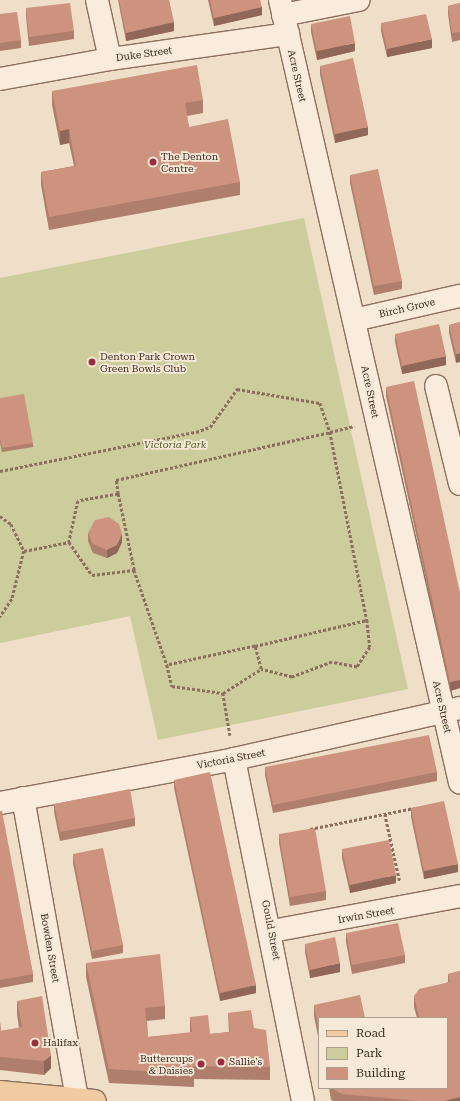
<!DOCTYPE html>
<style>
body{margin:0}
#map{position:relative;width:460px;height:1101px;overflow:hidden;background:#efdec8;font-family:"Roboto Serif",serif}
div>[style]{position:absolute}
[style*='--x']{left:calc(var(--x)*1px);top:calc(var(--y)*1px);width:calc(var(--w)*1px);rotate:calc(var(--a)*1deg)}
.green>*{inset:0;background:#cdcc9c}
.path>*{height:2.5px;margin-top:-1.25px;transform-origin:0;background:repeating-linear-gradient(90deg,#8b6f5d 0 3px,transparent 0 5px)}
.roads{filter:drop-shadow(1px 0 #8b6f5d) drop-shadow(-1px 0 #8b6f5d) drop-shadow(0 1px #8b6f5d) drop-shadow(0 -1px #8b6f5d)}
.minor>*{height:22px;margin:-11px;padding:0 11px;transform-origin:11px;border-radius:11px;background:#f9ecdc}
.major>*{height:22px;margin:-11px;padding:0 11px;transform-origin:11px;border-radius:11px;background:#f1cca2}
.wall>*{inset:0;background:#b07e6d}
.shaded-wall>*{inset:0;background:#906759}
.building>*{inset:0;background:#cd937f}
.dots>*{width:11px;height:11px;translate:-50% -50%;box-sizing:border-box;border:2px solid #f6e9d8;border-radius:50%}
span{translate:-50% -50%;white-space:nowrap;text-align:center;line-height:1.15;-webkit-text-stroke:3.5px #f6e9d8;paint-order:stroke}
.street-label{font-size:10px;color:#3c2a20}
.poi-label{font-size:10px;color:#3c2a20}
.left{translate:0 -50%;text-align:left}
.right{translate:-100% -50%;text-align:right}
.park-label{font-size:10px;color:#535827;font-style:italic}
.legend{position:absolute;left:318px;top:1017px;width:130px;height:72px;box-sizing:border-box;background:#f6e9d8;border:1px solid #ac9d8e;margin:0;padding:5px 7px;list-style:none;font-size:12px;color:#3c2a20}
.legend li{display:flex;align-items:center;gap:8px;height:20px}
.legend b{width:20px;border:1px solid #ac9d8e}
</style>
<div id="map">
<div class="green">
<div style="clip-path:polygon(304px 218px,408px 689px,158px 740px,130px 616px,0 643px,0 278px)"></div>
</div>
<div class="path">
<div style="--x:0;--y:471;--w:200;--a:-11.3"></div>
<div style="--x:196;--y:432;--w:15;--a:-20"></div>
<div style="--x:210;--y:427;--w:47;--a:-54.6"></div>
<div style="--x:237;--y:389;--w:84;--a:9.6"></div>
<div style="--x:320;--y:403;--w:31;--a:71"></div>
<div style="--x:330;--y:432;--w:25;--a:-14"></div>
<div style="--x:118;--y:494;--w:14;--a:-98"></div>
<div style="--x:116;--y:480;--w:219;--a:-12.6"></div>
<div style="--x:330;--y:432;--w:192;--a:78.9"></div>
<div style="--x:0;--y:516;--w:14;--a:36"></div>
<div style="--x:11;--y:524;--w:30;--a:64"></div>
<div style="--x:24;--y:551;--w:49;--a:104"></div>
<div style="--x:12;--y:599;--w:22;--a:124"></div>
<div style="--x:24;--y:551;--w:46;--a:-11.3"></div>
<div style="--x:69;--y:542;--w:40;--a:55.1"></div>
<div style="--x:92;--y:575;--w:42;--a:-6.8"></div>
<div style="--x:134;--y:570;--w:78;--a:-101.9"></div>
<div style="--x:118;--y:494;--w:41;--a:170.1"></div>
<div style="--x:78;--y:501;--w:42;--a:102.4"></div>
<div style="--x:134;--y:570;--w:101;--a:70.8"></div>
<div style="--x:255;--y:646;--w:115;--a:-13.1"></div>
<div style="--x:367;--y:620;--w:27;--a:84"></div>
<div style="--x:370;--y:647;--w:24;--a:123"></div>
<div style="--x:357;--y:667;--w:25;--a:-169"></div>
<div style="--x:332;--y:662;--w:43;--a:159.4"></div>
<div style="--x:292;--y:677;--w:32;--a:-166"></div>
<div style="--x:223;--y:693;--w:45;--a:-32.3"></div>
<div style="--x:261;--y:669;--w:24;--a:-105"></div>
<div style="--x:255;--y:646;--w:90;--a:167.8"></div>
<div style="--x:167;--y:665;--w:22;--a:77"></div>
<div style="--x:172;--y:686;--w:51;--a:7.8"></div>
<div style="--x:223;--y:693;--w:43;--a:80.5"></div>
<div style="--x:385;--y:814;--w:70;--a:77.6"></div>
<div style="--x:310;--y:829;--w:106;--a:-11.4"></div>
</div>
<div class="roads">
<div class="minor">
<div style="--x:97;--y:0;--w:60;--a:77.6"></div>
<div style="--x:280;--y:0;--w:803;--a:77.05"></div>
<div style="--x:283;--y:15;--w:77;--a:-11.2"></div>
<div style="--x:0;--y:79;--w:112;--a:-10.3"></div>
<div style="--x:110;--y:59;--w:180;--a:-8"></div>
<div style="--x:354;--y:320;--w:109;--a:-12.8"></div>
<div style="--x:436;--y:386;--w:101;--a:76.2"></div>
<div style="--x:234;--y:759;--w:349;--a:78.6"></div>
<div style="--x:23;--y:798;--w:305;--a:79.8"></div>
<div style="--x:0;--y:803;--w:238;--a:-10.6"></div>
<div style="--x:234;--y:759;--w:232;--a:-12.7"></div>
<div style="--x:272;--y:931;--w:191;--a:-10.5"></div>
</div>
<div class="major">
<div style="--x:0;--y:1092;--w:95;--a:5.4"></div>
</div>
</div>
<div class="wall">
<div style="clip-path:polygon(118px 0,169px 0,174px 31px,126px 41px)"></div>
<div style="clip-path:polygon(208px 0,260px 0,262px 15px,214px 26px)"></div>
<div style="clip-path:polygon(460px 3px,460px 40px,452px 42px,448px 14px,448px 6px)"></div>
<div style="clip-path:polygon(26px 8px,74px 31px,74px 39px,29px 46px,26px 17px)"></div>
<div style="clip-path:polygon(0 14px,21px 40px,21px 48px,0 51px)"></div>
<div style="clip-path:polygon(381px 23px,432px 48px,387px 57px,381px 31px)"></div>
<div style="clip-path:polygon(311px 24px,355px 51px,317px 60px,311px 32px)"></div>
<div style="clip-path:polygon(320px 66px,368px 135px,335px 143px,320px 74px)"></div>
<div style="clip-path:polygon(52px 91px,203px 100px,203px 113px,187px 116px,189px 127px,240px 182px,240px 195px,49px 230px,41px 185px,41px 172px,74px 166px,69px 143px,60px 145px,52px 105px)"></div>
<div style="clip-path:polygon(350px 175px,402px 281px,402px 289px,374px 295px,350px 183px)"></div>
<div style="clip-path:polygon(460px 322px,456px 363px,449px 333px,449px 325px)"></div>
<div style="clip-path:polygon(395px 334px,446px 365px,402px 374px,395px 342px)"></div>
<div style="clip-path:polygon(386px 387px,460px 593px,460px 688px,450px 691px,386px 396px)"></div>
<div style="clip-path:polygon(0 398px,33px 443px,33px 447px,2px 452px,0 443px)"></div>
<div style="clip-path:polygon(88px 533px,122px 542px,117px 553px,107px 558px,93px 553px,88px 541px)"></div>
<div style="clip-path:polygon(265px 767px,437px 772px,437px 781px,273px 813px,265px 775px)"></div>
<div style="clip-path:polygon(174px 780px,256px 993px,220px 1001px,174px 788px)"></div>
<div style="clip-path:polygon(54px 804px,135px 818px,135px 826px,60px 841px,54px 812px)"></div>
<div style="clip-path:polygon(411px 808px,458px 872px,424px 879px,411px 817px)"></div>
<div style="clip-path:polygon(0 811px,33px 974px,33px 982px,0 988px)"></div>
<div style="clip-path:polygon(279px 834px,326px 891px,326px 900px,290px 906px,279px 843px)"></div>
<div style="clip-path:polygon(342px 849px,396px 883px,350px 893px,342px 858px)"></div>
<div style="clip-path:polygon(73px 854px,123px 945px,123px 953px,92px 959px,73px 863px)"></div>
<div style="clip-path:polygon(346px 933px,405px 955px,405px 963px,352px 974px,346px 942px)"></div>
<div style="clip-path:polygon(305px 944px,340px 972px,310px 978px,305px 952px)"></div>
<div style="clip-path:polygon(86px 963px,165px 1006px,165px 1019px,147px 1021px,148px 1037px,190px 1033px,190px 1017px,210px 1034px,229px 1032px,228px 1013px,254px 1028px,270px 1067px,270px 1080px,194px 1079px,194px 1087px,109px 1083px,86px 977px)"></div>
<div style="clip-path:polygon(460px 971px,460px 1101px,334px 1101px,331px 1100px,329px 1088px,447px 1088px,447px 1018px,417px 1018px,414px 1007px,414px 996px,448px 982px,448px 974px)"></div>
<div style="clip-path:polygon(17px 1001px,51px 1068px,44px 1075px,0 1070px,0 1022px,1px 1031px,19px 1028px,17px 1014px)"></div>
<div style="clip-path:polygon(314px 1005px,319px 1018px,319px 1041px,314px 1016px)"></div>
</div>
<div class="shaded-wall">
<div style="clip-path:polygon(262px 7px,262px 15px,214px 26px,214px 18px)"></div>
<div style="clip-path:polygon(174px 22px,174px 31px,126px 41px,126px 33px)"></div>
<div style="clip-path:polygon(432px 39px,432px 48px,387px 57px,387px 49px)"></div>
<div style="clip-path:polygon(355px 43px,355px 51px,317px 60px,317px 51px)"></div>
<div style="clip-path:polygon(368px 127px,368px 135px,335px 143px,335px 134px)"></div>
<div style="clip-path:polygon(69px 129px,69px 143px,60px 145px,60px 131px)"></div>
<div style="clip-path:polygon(460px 353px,460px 362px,456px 363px,456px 354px)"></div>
<div style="clip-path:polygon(446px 356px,446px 365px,402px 374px,402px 366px)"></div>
<div style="clip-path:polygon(122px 534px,122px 542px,117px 553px,107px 558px,107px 550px)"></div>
<div style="clip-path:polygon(460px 680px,460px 688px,450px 691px,450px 682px)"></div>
<div style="clip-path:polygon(458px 864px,458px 872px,424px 879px,424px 871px)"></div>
<div style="clip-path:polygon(396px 875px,396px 883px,350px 893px,350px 885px)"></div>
<div style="clip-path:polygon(340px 963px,340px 972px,310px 978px,310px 970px)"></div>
<div style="clip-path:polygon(256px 985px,256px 993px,220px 1001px,220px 993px)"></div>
<div style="clip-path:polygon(51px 1055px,51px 1068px,44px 1075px,44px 1061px)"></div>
<div style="clip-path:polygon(460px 1097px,460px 1101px,444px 1101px)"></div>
</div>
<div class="building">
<div style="clip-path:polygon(119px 0,169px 0,174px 22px,126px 33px)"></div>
<div style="clip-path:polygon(210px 0,260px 0,262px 7px,214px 18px)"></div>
<div style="clip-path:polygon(70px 3px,74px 31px,29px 37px,26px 8px)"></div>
<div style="clip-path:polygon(460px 3px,460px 32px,452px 33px,448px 6px)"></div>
<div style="clip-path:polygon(17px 12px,21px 40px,0 43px,0 14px)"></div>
<div style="clip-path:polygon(426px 14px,432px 39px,387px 49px,381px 23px)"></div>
<div style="clip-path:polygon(350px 16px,355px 43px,317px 51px,311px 24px)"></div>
<div style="clip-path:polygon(353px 58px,368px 127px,335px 134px,320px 66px)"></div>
<div style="clip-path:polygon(197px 65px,203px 100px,185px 103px,189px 127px,228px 119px,240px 182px,49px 217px,41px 172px,76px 166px,69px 129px,60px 131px,52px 91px)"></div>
<div style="clip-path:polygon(378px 169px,402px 281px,374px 286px,350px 175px)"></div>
<div style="clip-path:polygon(460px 322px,460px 353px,456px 354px,449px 325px)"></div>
<div style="clip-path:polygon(439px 324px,446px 356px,402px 366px,395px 334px)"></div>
<div style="clip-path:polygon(414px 381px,460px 593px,460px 680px,450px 682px,386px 387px)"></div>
<div style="clip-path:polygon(24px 394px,33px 443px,2px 448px,0 438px,0 398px)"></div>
<div style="clip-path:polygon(109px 517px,119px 524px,122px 534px,117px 545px,107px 550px,93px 544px,88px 533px,95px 520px)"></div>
<div style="clip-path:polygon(429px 735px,437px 772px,273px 805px,265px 767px)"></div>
<div style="clip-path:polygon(210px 772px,256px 985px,220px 993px,174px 780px)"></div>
<div style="clip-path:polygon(130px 789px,135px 818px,60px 832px,54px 804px)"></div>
<div style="clip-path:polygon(444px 801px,458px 864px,424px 871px,411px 808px)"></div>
<div style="clip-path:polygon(0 811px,2px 811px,33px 974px,0 980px)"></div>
<div style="clip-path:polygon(315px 828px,326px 891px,290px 897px,279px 834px)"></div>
<div style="clip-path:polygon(389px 840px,396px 875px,350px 885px,342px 849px)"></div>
<div style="clip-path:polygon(103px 848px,123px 945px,92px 951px,73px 854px)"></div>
<div style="clip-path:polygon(398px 923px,405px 955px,352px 965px,346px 933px)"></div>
<div style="clip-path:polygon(335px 937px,340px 963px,310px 970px,305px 944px)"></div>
<div style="clip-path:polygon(160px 954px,165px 1006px,145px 1008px,148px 1037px,192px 1032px,190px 1017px,208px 1015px,210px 1034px,230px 1032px,228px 1013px,251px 1010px,254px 1028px,266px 1030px,270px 1067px,193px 1066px,194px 1074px,109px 1069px,86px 963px)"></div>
<div style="clip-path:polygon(460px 971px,460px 1097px,444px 1101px,418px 1101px,342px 1094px,331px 1088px,447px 1088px,447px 1018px,419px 1018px,414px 996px,419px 989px,450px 982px,448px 974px)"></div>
<div style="clip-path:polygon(360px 995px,365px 1018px,319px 1018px,319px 1030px,314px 1005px)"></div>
<div style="clip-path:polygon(42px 996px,51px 1055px,44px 1061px,0 1057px,0 1022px,1px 1031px,22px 1027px,17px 1001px)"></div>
</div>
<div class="dots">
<div style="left:153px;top:162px;background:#9a2d3e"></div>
<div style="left:92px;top:362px;background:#9a2d3e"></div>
<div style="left:35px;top:1043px;background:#9a2d3e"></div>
<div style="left:221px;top:1062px;background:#9a2d3e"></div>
<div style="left:201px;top:1064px;background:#9a2d3e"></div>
</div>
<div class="street-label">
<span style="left:144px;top:54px;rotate:-8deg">Duke Street</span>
<span style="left:297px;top:76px;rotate:77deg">Acre Street</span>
<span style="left:407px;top:308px;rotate:-13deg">Birch Grove</span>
<span style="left:370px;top:392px;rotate:78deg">Acre Street</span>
<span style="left:442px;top:707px;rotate:77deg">Acre Street</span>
<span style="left:231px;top:759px;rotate:-11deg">Victoria Street</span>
<span style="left:366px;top:915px;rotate:-10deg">Irwin Street</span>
<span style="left:271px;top:930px;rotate:79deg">Gould Street</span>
<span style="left:50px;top:948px;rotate:80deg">Bowden Street</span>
</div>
<div class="poi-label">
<span class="left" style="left:161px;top:162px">The Denton<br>Centre</span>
<span class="left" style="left:100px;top:362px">Denton Park Crown<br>Green Bowls Club</span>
<span class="left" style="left:43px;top:1043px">Halifax</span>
<span class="right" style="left:193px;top:1064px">Buttercups<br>&amp; Daisies</span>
<span class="left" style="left:229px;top:1062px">Sallie's</span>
</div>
<div class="park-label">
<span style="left:175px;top:445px">Victoria Park</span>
</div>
<ul class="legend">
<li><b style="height:5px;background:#f1cca2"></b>Road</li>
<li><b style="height:11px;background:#cdcc9c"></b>Park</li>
<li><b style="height:11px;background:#cd937f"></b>Building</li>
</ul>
</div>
